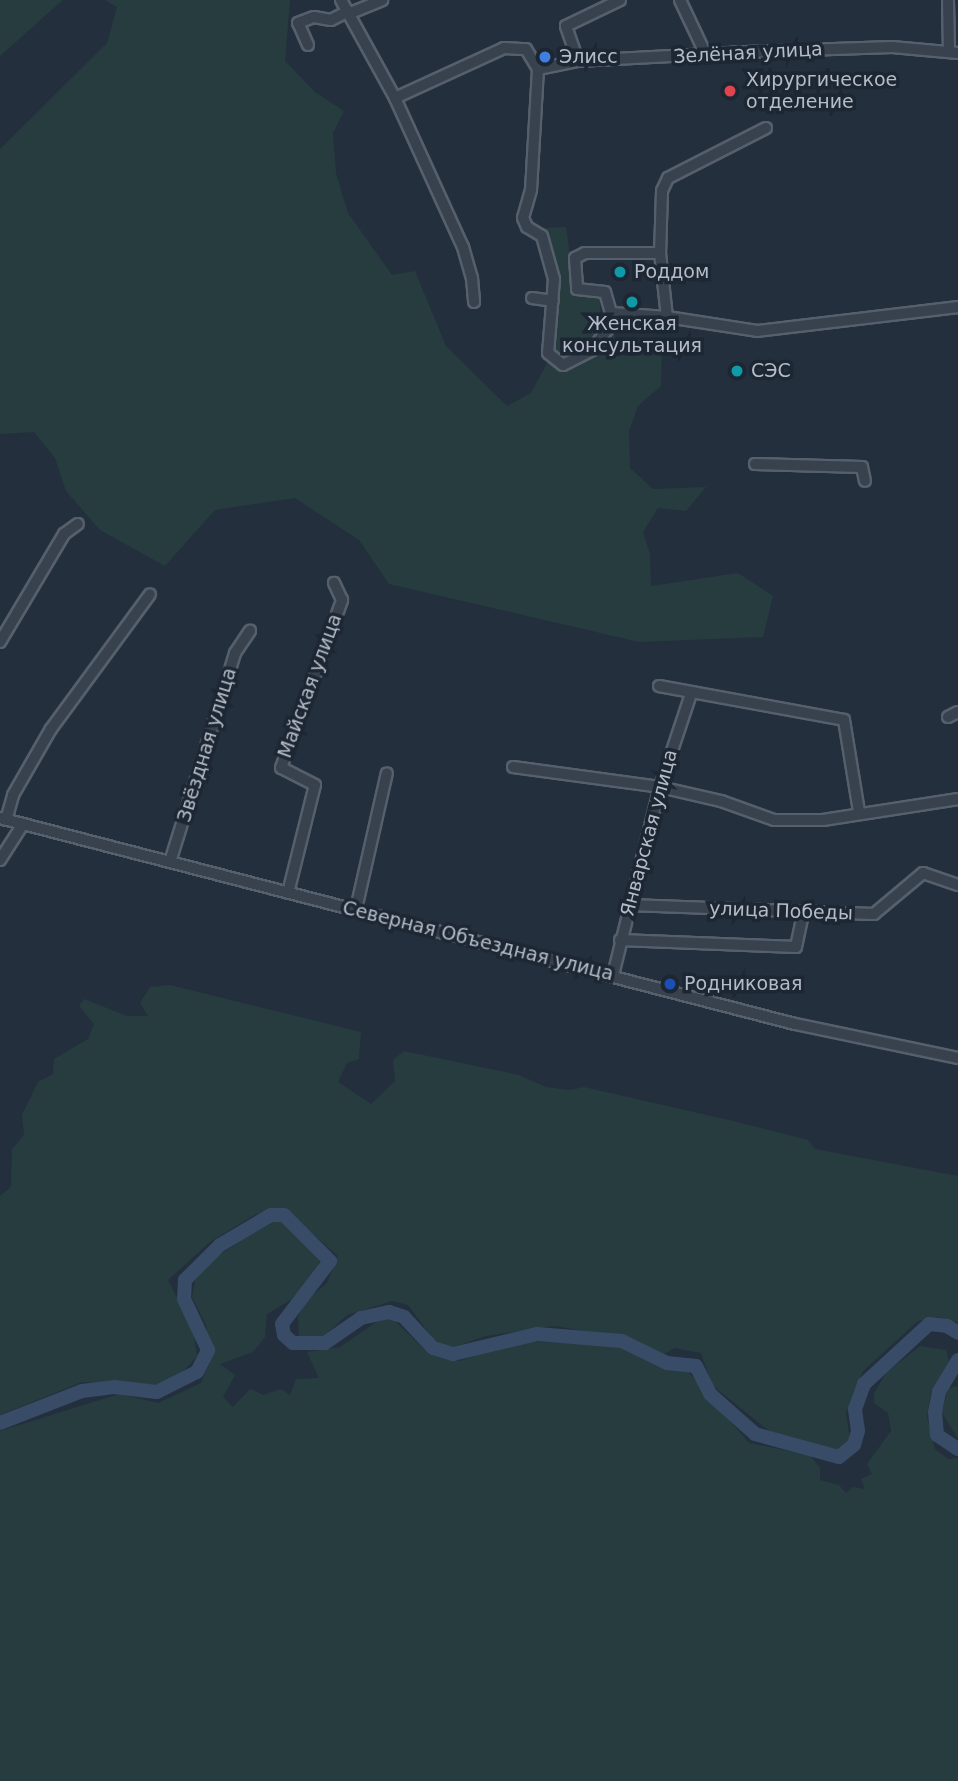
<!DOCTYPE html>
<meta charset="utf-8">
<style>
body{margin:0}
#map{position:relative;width:958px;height:1781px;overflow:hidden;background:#242f3e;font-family:"DejaVu Sans",sans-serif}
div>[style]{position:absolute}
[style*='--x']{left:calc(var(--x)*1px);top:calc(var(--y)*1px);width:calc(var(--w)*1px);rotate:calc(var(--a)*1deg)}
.green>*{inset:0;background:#263c3f}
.river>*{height:14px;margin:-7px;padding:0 7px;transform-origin:7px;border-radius:7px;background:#394c67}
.roads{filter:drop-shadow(2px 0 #565f6c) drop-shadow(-2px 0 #565f6c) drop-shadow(0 2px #565f6c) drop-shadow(0 -2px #565f6c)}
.minor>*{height:10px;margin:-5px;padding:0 5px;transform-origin:5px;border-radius:5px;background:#38414e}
.dots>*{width:19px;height:19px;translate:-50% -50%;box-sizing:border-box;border:4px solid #1d2633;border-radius:50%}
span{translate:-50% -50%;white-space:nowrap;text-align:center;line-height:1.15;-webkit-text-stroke:7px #1d2633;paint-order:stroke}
.street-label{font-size:19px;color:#b4bcc9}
.poi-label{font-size:19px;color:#b4bcc9}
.left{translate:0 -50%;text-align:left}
</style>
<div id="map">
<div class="green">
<div style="clip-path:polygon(0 0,63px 0,0 56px)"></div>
<div style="clip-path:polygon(105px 0,290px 0,285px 61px,315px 92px,344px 111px,333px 133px,336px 173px,348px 213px,392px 275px,415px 271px,446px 346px,507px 406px,531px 393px,553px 352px,556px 276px,544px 228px,566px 227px,575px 291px,599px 296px,601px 315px,617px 339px,662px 344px,661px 386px,638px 406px,629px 431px,630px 468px,653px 489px,706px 487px,686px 511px,658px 508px,643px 532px,650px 554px,651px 586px,738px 573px,773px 596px,763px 637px,639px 642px,389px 584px,359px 540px,295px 498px,215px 510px,165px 566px,100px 530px,66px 491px,55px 458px,34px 432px,0 434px,0 149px,107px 43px,117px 7px)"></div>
<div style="clip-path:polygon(170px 985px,361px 1032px,359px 1059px,347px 1063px,338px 1082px,371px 1104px,395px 1081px,393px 1060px,404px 1051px,519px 1075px,546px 1087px,570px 1090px,584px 1087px,733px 1121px,808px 1140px,815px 1149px,958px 1176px,958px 1323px,937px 1317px,918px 1321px,863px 1371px,846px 1413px,850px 1440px,838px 1450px,769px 1431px,712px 1385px,701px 1353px,674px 1348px,664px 1354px,636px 1341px,556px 1326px,486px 1336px,450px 1348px,434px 1340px,408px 1305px,392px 1301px,347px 1315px,322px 1338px,299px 1337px,298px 1317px,304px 1302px,327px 1283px,338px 1256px,286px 1210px,256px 1214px,210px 1242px,168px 1280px,193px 1329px,197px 1356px,182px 1373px,158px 1385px,82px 1382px,0 1415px,0 1196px,11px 1187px,12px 1149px,24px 1135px,22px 1115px,38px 1082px,53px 1074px,54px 1059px,88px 1039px,94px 1024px,79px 1006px,84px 999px,127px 1016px,148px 1016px,140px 1003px,150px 987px)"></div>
<div style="clip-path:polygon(272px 1220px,282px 1222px,320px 1260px,318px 1269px,292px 1299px,267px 1314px,265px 1337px,253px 1352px,220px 1364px,235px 1375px,223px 1397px,233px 1407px,250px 1389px,263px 1395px,281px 1389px,290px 1395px,296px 1379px,319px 1378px,307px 1352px,340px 1347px,378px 1321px,392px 1318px,429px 1354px,444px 1359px,459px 1361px,517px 1341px,618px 1345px,663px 1368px,685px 1368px,749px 1443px,810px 1455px,820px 1468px,820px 1480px,839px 1485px,846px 1493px,852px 1487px,865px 1489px,861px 1479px,872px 1474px,867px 1464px,891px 1431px,888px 1413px,874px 1403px,874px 1393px,887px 1372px,920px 1346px,946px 1350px,949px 1361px,931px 1392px,927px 1417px,935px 1449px,948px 1459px,958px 1458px,958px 1781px,0 1781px,0 1431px,119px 1394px,158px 1403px,201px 1383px,211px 1359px,206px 1325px,192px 1297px,195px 1280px,206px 1264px)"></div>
<div style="clip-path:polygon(958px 1386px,958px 1439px,942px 1413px,948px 1388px)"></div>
</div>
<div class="river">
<div style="--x:958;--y:1360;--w:37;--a:121"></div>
<div style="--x:939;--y:1392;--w:20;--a:101"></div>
<div style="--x:935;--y:1412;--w:23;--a:85"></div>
<div style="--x:937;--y:1435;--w:25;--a:34"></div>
<div style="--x:0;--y:1423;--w:88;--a:-21.3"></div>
<div style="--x:82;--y:1391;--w:32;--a:-7"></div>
<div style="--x:114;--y:1387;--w:43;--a:6.6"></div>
<div style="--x:157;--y:1392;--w:45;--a:-26.6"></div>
<div style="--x:197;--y:1372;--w:25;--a:-63"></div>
<div style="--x:208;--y:1350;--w:56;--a:-115.2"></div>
<div style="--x:184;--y:1299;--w:19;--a:-87"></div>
<div style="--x:185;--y:1280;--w:49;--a:-45"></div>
<div style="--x:220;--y:1245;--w:59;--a:-30.5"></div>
<div style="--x:271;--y:1215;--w:13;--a:0"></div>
<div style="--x:284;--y:1215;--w:65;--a:45"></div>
<div style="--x:330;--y:1261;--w:79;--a:127.3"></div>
<div style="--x:282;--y:1324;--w:11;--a:80"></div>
<div style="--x:284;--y:1335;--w:12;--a:42"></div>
<div style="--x:293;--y:1343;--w:32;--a:0"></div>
<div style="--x:325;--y:1343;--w:44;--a:-34.8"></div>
<div style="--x:361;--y:1318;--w:29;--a:-12"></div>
<div style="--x:389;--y:1312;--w:16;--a:18"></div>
<div style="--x:404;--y:1317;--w:42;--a:46.9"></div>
<div style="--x:433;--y:1348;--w:21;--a:17"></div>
<div style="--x:453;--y:1354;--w:86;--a:-13.4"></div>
<div style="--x:537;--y:1334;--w:85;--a:4.7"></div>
<div style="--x:622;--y:1341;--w:50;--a:26.1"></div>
<div style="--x:667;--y:1363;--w:29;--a:6"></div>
<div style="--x:696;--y:1366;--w:31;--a:63"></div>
<div style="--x:710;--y:1394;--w:60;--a:41.6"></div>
<div style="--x:755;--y:1434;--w:87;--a:15.3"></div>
<div style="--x:839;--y:1457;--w:19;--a:-39"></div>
<div style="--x:854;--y:1445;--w:15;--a:-74"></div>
<div style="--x:858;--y:1431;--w:22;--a:-98"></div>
<div style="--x:855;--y:1409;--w:27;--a:-70"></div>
<div style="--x:864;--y:1384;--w:88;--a:-42.7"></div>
<div style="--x:929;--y:1324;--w:18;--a:6"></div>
<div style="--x:947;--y:1326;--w:13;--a:32"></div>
</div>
<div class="roads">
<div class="minor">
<div style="--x:341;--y:0;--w:112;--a:61.1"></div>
<div style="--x:395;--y:98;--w:164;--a:65.5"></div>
<div style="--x:463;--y:247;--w:32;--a:74"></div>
<div style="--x:472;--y:278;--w:24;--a:85"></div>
<div style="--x:680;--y:0;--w:61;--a:64.7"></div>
<div style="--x:948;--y:0;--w:52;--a:88.9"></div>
<div style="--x:348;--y:14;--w:37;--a:-22"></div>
<div style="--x:308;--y:45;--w:24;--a:-114"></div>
<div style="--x:298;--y:23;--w:17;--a:-21"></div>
<div style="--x:314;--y:17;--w:17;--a:10"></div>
<div style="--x:331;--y:20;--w:18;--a:-27"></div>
<div style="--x:578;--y:61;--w:37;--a:-109"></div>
<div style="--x:566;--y:26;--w:60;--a:-25.7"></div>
<div style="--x:538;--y:69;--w:41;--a:-11.3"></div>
<div style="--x:578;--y:61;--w:168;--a:-3.1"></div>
<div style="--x:746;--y:52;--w:146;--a:-2"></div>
<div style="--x:892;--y:47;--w:66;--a:5.2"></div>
<div style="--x:538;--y:69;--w:121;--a:93.3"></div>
<div style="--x:531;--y:190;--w:29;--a:106"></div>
<div style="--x:523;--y:218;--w:10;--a:66"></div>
<div style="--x:527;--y:227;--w:17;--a:31"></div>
<div style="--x:542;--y:236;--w:45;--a:74.4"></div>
<div style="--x:554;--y:279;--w:74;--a:94.6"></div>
<div style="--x:548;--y:353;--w:19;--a:39"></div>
<div style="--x:563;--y:365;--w:33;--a:-27"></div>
<div style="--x:592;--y:350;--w:34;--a:-53"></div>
<div style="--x:612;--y:323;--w:10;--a:-96"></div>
<div style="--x:395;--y:98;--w:120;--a:-24.6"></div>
<div style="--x:504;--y:48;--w:22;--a:3"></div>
<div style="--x:526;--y:49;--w:23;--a:59"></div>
<div style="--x:766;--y:128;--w:110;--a:153"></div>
<div style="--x:668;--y:178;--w:14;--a:115"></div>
<div style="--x:662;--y:191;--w:62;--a:91.8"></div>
<div style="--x:660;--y:253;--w:64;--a:83.8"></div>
<div style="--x:667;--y:317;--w:91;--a:8.8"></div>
<div style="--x:757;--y:331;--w:202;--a:-6.8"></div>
<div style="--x:660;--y:253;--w:75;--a:180"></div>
<div style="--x:585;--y:253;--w:11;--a:153"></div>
<div style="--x:575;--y:258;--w:31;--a:86"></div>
<div style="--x:577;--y:289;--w:28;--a:6"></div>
<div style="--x:605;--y:292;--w:22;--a:74"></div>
<div style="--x:611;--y:313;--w:56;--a:4.1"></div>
<div style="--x:532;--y:298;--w:21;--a:8"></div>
<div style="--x:755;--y:464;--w:107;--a:1.6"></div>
<div style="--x:862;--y:467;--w:14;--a:78"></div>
<div style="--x:0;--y:642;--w:126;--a:-59.3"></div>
<div style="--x:64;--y:534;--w:17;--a:-36"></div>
<div style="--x:659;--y:686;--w:188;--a:10.4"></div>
<div style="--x:844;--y:720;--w:93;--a:80.7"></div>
<div style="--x:948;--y:717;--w:11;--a:-27"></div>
<div style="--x:513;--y:767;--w:148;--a:7.7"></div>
<div style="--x:660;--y:787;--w:63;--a:12.9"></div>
<div style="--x:721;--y:801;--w:56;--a:19.7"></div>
<div style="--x:774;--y:820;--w:49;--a:0"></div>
<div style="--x:823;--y:820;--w:137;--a:-8.8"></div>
<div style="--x:0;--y:818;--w:821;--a:14.53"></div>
<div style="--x:795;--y:1024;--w:167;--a:11.8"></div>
<div style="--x:6;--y:820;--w:26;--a:-74"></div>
<div style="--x:13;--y:795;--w:76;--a:-60.1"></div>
<div style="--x:51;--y:729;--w:167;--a:-53.7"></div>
<div style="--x:0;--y:860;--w:43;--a:-57.4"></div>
<div style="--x:170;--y:862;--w:219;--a:-72.7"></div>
<div style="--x:235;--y:653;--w:27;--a:-56"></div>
<div style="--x:288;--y:893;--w:111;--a:-76"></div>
<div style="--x:315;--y:785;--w:38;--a:-153"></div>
<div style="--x:281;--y:768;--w:179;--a:-70"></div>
<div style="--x:342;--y:600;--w:19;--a:-115"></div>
<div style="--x:629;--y:905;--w:245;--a:2.1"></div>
<div style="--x:874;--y:914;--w:64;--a:-39.9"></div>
<div style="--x:923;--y:873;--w:37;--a:19"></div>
<div style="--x:356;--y:909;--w:139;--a:-77.2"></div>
<div style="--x:620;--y:940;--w:176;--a:2.3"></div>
<div style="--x:796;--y:947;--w:35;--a:-78"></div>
<div style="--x:613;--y:975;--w:194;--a:-76"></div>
<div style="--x:660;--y:787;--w:98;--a:-71.6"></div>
</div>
</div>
<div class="dots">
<div style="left:545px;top:57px;background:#3f7fe0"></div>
<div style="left:730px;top:91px;background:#e0444e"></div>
<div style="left:620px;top:272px;background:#0f9aa8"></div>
<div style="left:632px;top:302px;background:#0f9aa8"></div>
<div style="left:737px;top:371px;background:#0f9aa8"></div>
<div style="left:670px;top:984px;background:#1a4fb4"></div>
</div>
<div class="street-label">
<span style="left:748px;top:53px;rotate:-3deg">Зелёная улица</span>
<span style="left:310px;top:686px;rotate:-70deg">Майская улица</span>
<span style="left:207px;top:745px;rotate:-73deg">Звёздная улица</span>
<span style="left:649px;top:833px;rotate:-75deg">Январская улица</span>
<span style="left:781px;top:911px;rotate:2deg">улица Победы</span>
<span style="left:478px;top:941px;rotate:14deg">Северная Объездная улица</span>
</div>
<div class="poi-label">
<span class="left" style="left:559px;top:57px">Элисс</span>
<span class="left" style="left:746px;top:91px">Хирургическое<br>отделение</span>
<span class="left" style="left:634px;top:272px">Роддом</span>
<span style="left:632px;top:335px">Женская<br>консультация</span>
<span class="left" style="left:751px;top:371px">СЭС</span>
<span class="left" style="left:684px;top:984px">Родниковая</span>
</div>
</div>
